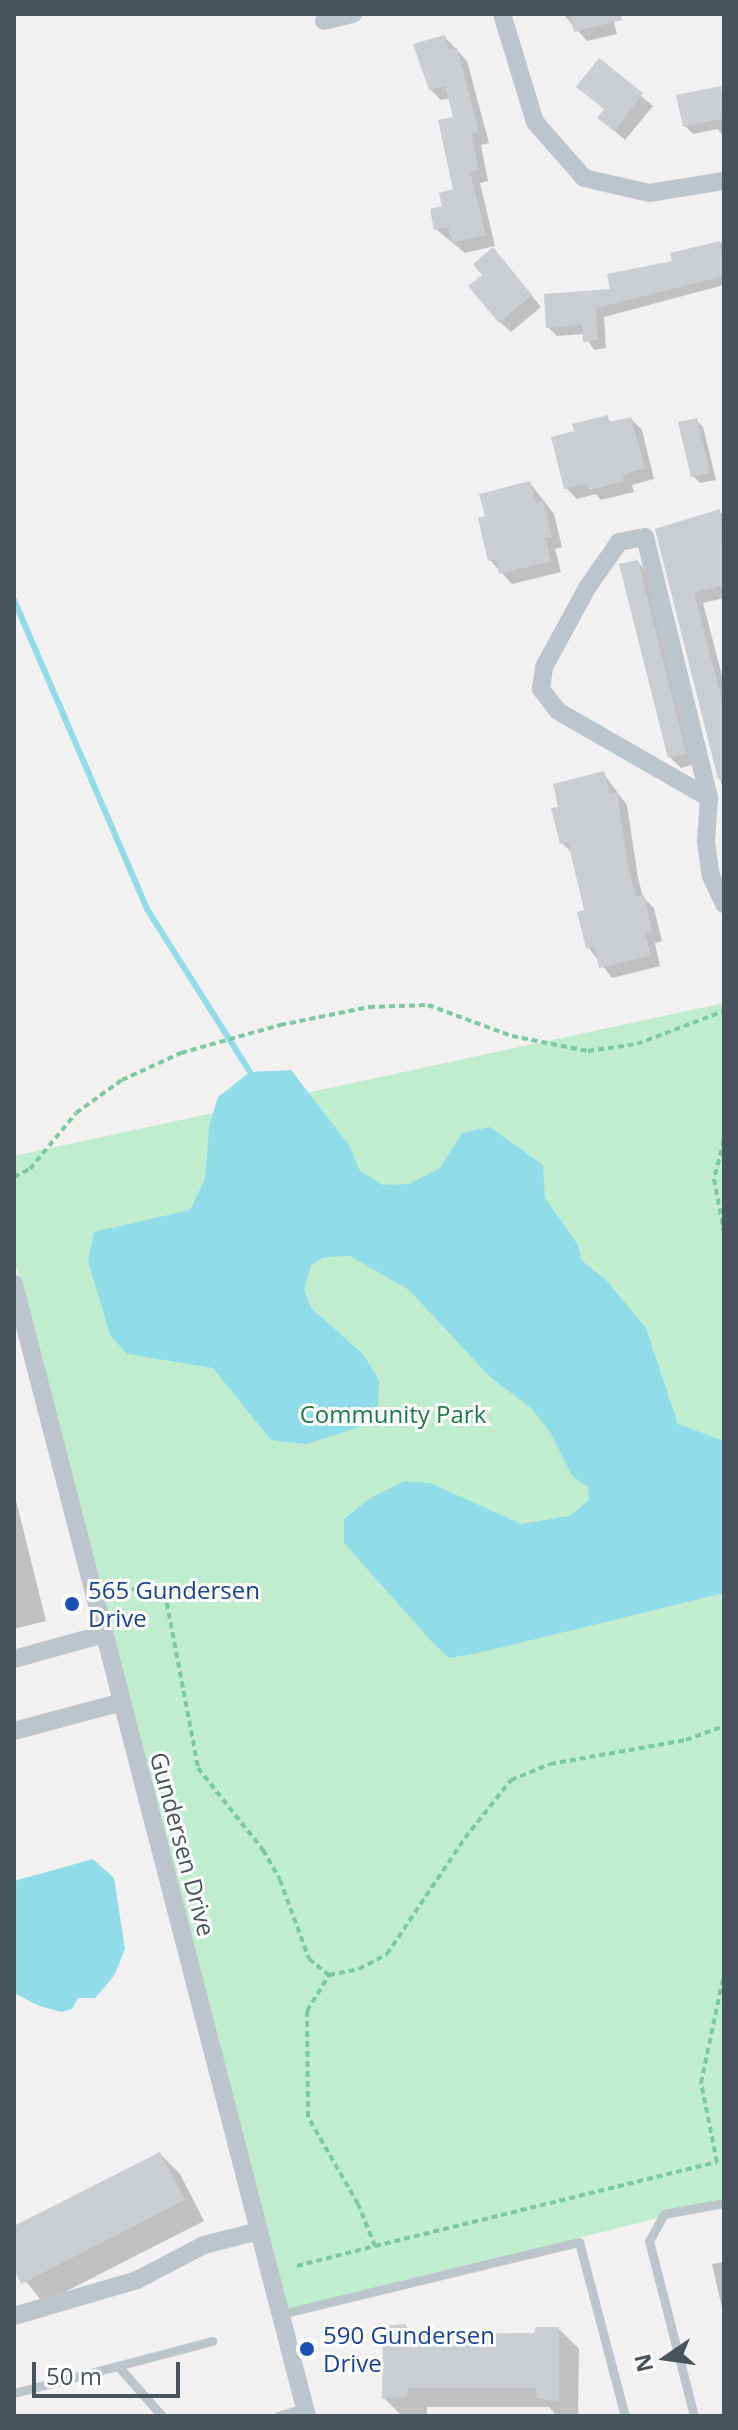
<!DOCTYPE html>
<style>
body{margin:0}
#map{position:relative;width:738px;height:2430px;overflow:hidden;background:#f2f0f0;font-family:"Open Sans",sans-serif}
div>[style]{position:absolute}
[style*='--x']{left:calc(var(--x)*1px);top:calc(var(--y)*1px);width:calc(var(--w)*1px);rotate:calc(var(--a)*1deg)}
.green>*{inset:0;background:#c1edcf}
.water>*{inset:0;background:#90dce8}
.shadow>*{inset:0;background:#0003}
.stream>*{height:6px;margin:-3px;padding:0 3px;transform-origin:3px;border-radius:3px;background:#90dce8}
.building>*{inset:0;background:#cacdd2}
.path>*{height:4px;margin-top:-2px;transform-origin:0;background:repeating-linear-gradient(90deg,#7aca9d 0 6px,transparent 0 10px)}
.lane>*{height:9px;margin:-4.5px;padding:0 4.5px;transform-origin:4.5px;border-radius:4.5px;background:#bcc5cc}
.street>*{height:18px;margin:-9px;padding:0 9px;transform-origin:9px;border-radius:9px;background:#bcc5cc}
.dots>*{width:22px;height:22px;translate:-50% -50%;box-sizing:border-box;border:4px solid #fff;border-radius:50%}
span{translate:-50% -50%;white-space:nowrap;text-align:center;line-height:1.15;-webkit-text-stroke:6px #fff;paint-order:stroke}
.park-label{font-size:24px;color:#1b7c45}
.transit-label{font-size:24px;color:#164399}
.left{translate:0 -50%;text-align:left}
.street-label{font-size:24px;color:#48545c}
.frame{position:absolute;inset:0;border:16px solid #48545c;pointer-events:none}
.north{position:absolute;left:626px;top:2318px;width:80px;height:80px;-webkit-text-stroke:6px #fff;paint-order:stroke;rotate:257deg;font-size:22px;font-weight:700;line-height:32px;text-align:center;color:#48545c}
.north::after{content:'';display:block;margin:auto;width:28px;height:36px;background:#48545c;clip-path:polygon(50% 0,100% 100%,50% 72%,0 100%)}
.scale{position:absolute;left:32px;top:2362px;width:148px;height:36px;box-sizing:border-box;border:4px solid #48545c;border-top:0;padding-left:10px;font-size:24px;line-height:28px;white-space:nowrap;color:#48545c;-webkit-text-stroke:6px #fff;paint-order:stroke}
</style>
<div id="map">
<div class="green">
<div style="clip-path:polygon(724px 1003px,724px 2201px,281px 2314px,14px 1259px,14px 1156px)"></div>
</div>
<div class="water">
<div style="clip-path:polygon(291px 1070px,349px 1145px,360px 1171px,383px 1185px,409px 1184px,440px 1168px,462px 1133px,490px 1127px,543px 1165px,545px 1198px,578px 1245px,581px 1260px,606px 1280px,646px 1328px,678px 1424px,724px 1441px,724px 1593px,478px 1653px,449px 1658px,432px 1642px,344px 1543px,344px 1519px,370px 1498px,405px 1481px,430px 1483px,521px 1524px,570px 1516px,589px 1500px,588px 1487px,572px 1476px,550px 1432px,532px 1409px,490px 1377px,409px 1290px,350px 1256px,324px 1257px,311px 1265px,304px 1289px,311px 1308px,363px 1354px,379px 1380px,378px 1408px,362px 1426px,306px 1444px,271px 1440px,213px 1368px,127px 1354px,110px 1335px,88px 1261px,94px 1232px,190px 1210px,205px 1179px,209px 1127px,218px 1097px,250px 1072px)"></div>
<div style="clip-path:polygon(93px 1859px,114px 1878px,125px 1949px,114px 1976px,95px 1998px,78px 1998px,72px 2009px,62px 2012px,39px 2006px,14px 1993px,14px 1881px)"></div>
</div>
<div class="shadow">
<div style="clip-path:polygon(563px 14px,612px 14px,617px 34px,587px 41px)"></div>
<div style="clip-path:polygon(445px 37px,467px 61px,489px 143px,481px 145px,488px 181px,480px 183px,495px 246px,465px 253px,436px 229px,455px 191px,455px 118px,450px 98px,441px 100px,430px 89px)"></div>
<div style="clip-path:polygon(600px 61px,653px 106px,625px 140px,600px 118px,606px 110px,579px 87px)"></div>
<div style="clip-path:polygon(720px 88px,724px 136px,717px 129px,693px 134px,685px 126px)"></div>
<div style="clip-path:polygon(724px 242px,724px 285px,604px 317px,606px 348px,594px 350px,584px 334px,557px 336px,548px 327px,674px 262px,672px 255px)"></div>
<div style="clip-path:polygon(503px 261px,541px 307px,511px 332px,500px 322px)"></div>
<div style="clip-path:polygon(607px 418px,613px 424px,631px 419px,642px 430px,654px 479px,632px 485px,634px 492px,601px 500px,596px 494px,577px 499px,566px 488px,576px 433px)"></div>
<div style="clip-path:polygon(696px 420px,703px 427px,716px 480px,700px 483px,693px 476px)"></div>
<div style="clip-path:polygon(530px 483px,554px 514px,562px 547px,555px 549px,561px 572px,512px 584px,490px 560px,487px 517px)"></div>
<div style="clip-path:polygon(719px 511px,724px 516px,724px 598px,703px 603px,724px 683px,724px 794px,657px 530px)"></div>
<div style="clip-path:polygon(638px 562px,648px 573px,695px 764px,681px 768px,670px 757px)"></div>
<div style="clip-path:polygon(603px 773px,627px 805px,638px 878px,643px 897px,654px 908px,662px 941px,655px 943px,660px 966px,612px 978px,588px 947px,586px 911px,573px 854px,562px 843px,561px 808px)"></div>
<div style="clip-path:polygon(14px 1492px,46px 1621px,14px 1629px)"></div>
<div style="clip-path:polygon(160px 2154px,180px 2174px,204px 2221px,43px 2303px,14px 2266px,14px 2229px)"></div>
<div style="clip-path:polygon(724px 2262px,724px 2317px,712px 2264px)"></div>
<div style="clip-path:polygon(406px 2326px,416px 2336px,536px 2335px,559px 2329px,579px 2349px,578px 2416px,557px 2416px,549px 2407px,427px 2407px,427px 2416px,402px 2416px,384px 2398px)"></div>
</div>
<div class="stream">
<div style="--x:14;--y:600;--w:336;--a:66.7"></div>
<div style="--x:147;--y:909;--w:193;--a:57.7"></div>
</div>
<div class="building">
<div style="clip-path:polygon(570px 14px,621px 14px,622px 20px,574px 32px)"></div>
<div style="clip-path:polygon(445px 35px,449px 50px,457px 48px,479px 132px,471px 134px,479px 170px,470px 172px,486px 235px,452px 243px,448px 227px,434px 230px,430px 209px,442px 206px,439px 193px,453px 189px,438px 120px,453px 117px,445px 86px,429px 90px,413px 44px)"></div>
<div style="clip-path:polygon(599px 58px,643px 93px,614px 131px,597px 118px,604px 109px,576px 87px)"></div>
<div style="clip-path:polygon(721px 86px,724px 118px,683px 127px,676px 95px)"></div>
<div style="clip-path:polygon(720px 241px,724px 276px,596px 308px,598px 340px,583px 342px,582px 325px,546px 328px,544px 294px,610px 289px,607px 274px,672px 261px,670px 253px)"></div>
<div style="clip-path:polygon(493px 247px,532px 295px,499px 323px,468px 286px,482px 275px,473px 264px)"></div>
<div style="clip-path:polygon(608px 415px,609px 422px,631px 417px,645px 468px,623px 474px,624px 481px,589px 490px,587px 484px,564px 489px,551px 437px,574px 431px,572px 424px)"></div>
<div style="clip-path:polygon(697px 418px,710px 473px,691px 477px,678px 422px)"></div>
<div style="clip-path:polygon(530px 481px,536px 503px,543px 501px,552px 537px,545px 538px,551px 561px,499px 574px,496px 559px,488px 561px,478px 518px,485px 516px,479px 494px)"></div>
<div style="clip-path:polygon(720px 509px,724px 585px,694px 593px,724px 708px,724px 779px,718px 779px,655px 529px)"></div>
<div style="clip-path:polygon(638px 560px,686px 753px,668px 758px,619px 564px)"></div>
<div style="clip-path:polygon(604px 771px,610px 794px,617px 792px,628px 865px,636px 897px,644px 895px,652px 931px,645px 933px,651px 955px,599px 968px,594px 947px,586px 948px,577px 912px,584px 910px,568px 842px,560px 844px,551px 808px,558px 807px,553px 784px)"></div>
<div style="clip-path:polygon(160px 2152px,185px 2200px,21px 2284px,14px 2270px,14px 2226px)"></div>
<div style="clip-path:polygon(406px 2324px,406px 2334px,534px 2333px,536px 2327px,559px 2327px,559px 2402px,537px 2398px,536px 2388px,408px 2388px,407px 2397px,382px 2399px,383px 2326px)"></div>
</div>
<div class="path">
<div style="--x:724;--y:1140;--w:40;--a:104.4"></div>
<div style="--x:714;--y:1179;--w:54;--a:79.3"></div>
<div style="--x:14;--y:1177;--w:18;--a:-27"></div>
<div style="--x:30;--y:1169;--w:72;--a:-50.6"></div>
<div style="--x:76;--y:1113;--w:57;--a:-35.7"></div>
<div style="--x:122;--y:1080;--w:65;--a:-24.6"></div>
<div style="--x:181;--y:1053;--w:103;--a:-15.8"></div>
<div style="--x:280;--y:1025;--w:91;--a:-11.4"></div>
<div style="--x:369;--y:1007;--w:59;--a:-1.9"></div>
<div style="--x:428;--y:1005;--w:90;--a:20.3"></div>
<div style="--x:512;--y:1036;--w:77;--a:11.2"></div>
<div style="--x:588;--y:1051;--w:49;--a:-8.1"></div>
<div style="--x:637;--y:1044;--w:93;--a:-20.8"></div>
<div style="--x:122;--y:1588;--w:43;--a:6.6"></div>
<div style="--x:165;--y:1593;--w:178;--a:79.3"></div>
<div style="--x:198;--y:1768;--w:105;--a:51.6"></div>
<div style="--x:263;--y:1850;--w:34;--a:60"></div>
<div style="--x:280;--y:1880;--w:84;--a:69.8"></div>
<div style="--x:309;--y:1959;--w:26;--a:39"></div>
<div style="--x:375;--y:2246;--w:352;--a:-13.8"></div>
<div style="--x:717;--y:2162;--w:81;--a:-101.4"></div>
<div style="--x:701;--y:2083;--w:111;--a:-78.1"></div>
<div style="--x:297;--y:2266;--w:81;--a:-14.4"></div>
<div style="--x:375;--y:2246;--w:45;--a:-112"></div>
<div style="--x:358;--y:2204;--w:100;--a:-119.9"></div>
<div style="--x:308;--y:2117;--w:106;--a:-90.5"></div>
<div style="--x:307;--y:2011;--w:42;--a:-58.6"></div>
<div style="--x:329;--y:1975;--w:31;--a:-11"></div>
<div style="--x:359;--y:1969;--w:32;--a:-28"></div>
<div style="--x:387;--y:1954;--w:140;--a:-56.1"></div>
<div style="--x:465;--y:1838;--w:74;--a:-51.6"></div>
<div style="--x:511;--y:1780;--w:42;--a:-22.3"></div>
<div style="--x:550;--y:1764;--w:138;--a:-10"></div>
<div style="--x:686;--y:1740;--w:40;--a:-20.2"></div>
</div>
<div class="lane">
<div style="--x:281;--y:2314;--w:307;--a:-13.6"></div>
<div style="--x:579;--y:2242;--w:180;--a:75.2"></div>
<div style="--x:118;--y:2366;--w:67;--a:48.7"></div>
<div style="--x:14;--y:2393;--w:205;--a:-14.7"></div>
<div style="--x:278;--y:2416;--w:28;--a:-17"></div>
<div style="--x:694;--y:2416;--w:181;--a:-104.4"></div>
<div style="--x:649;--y:2241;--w:31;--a:-61"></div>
<div style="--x:664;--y:2214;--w:61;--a:-10.4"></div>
</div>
<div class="street">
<div style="--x:502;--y:14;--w:113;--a:73"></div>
<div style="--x:535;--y:122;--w:74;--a:48.8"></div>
<div style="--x:584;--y:178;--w:67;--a:13"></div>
<div style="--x:649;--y:193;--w:76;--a:-9.1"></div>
<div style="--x:324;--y:21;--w:30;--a:-14"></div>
<div style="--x:709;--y:798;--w:174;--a:-150.1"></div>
<div style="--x:558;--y:711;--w:28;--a:-128"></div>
<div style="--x:541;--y:689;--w:22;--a:-82"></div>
<div style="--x:544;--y:667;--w:90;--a:-61.4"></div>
<div style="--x:587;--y:588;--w:56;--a:-55.2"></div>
<div style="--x:619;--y:542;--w:26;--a:-11"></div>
<div style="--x:645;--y:537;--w:269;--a:76.2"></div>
<div style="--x:709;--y:798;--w:44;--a:93.9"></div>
<div style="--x:706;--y:842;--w:34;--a:82"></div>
<div style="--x:711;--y:876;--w:31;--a:65"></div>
<div style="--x:14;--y:1284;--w:1169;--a:75.49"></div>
<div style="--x:14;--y:1659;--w:93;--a:-15.5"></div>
<div style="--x:14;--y:1731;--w:112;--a:-15"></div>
<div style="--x:14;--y:2316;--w:128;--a:-16.3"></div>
<div style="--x:137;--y:2280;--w:76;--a:-27.6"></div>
<div style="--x:204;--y:2245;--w:57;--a:-14.3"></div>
</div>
<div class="dots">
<div style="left:72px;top:1604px;background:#1a4fb4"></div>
<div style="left:307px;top:2349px;background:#1a4fb4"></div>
</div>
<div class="park-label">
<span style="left:393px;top:1414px">Community Park</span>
</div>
<div class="transit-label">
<span class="left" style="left:88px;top:1604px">565 Gundersen<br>Drive</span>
<span class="left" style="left:323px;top:2349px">590 Gundersen<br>Drive</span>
</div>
<div class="street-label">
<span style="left:183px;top:1844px;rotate:75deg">Gundersen Drive</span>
</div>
<div class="frame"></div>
<div class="north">N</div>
<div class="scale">50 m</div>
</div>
